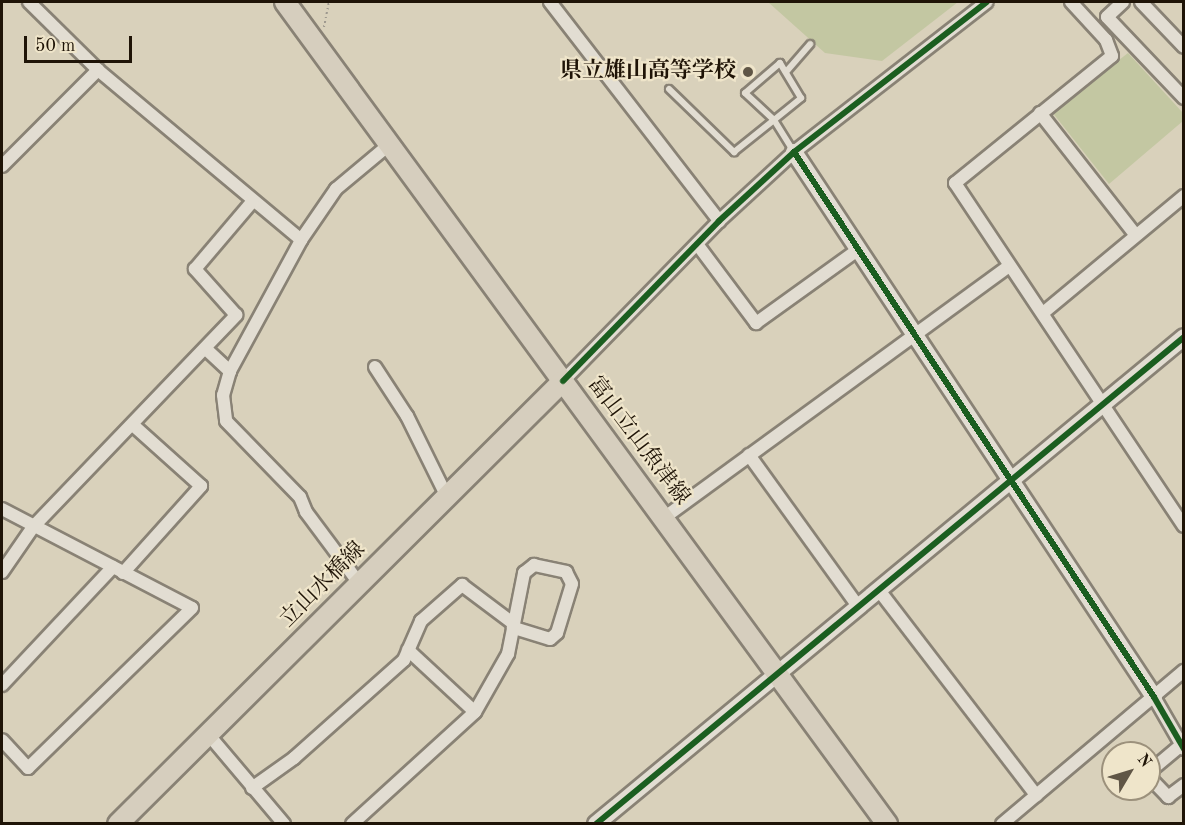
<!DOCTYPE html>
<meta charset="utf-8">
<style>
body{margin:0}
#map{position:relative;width:1185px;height:825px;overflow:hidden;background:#d9d1bb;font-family:"Old Standard TT","Noto Serif JP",serif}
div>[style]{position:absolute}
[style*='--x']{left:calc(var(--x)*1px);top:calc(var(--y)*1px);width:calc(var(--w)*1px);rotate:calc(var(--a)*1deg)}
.green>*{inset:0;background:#c3c7a2}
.path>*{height:2px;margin-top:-1px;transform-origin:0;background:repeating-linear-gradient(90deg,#9d988e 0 1.5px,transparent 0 4.5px)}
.roads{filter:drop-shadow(2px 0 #898275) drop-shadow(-2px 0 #898275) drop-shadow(0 2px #898275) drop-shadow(0 -2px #898275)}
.service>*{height:6px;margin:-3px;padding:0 3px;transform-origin:3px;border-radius:3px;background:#e2ddd2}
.minor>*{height:12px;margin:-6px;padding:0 6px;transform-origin:6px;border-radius:6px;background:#e2ddd2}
.tertiary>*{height:16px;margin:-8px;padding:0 8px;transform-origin:8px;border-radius:8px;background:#e2ddd2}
.primary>*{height:20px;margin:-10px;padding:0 10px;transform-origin:10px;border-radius:10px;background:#d6cebe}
.cycleway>*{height:6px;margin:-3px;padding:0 3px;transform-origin:3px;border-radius:3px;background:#1b5e20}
.dots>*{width:16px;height:16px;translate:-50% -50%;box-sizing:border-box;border:3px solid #efe5ca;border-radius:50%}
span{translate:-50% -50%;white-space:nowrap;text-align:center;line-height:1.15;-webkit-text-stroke:4.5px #efe5ca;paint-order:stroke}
.poi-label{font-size:22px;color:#1f1407;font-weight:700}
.right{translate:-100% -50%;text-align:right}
.street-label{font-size:22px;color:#1f1407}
.frame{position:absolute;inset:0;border:3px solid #1f1407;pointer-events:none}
.north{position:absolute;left:1101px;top:741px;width:60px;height:60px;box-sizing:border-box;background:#efe5ca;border:2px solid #9c917c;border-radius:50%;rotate:52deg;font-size:16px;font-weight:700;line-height:24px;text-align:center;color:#1f1407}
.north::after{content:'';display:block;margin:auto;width:21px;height:27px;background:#605646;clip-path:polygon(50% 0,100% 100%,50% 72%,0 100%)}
.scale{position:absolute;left:24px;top:36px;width:108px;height:27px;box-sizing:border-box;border:3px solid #1f1407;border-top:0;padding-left:8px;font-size:18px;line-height:21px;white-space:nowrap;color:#1f1407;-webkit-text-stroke:4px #efe5ca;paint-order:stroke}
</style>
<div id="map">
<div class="green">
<div style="clip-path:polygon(768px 2px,958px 2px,882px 61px,825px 53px)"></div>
<div style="clip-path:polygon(1128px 53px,1183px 113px,1183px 121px,1109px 184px,1052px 112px)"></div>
</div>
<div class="path">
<div style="--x:324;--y:27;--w:25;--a:-79"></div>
</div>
<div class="roads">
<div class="service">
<div style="--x:786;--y:72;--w:37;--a:-49"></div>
<div style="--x:669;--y:89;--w:91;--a:44.1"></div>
<div style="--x:734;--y:152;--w:51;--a:-38.7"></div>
<div style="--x:774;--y:120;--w:35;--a:-39"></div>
<div style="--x:801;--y:98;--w:41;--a:-121"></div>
<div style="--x:780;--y:63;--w:46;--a:139.4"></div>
<div style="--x:745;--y:93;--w:40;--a:43"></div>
<div style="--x:774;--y:120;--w:38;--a:58"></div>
</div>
<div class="minor">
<div style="--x:29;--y:2;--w:97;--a:44.6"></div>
<div style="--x:98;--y:70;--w:265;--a:39.9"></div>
<div style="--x:301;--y:240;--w:62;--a:-55.5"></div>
<div style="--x:336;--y:189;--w:70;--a:-39.8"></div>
<div style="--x:550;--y:2;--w:277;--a:52.3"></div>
<div style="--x:1071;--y:2;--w:52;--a:47.4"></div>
<div style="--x:1106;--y:40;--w:17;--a:69"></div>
<div style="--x:1112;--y:56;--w:202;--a:141"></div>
<div style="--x:955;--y:183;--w:412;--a:56.3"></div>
<div style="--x:1123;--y:2;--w:22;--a:137"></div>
<div style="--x:1107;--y:17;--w:112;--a:46.5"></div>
<div style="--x:1141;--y:2;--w:62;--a:46.3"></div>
<div style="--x:1040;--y:113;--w:154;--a:51.9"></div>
<div style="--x:2;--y:166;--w:136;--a:-45"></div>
<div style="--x:697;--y:244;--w:99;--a:53.2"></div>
<div style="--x:756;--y:323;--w:127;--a:-35.7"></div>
<div style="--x:1043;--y:313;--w:183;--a:-39.7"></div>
<div style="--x:206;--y:349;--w:33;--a:43"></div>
<div style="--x:230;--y:371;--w:25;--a:106"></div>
<div style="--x:223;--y:395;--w:26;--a:83"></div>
<div style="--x:226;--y:421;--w:106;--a:45.8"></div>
<div style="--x:300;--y:497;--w:16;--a:68"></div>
<div style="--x:306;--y:512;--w:89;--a:53.3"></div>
<div style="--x:375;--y:367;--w:59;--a:56.9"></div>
<div style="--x:407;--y:416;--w:90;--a:63.7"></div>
<div style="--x:230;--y:371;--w:149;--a:-61.5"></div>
<div style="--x:563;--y:381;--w:223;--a:-45.7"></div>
<div style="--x:719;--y:221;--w:102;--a:-42.6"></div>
<div style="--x:794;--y:152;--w:244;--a:-37.9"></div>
<div style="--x:749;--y:455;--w:186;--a:54.2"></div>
<div style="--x:2;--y:509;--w:214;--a:27.5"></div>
<div style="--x:192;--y:608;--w:229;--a:135.7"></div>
<div style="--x:28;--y:768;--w:38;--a:-133"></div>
<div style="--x:665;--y:517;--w:426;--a:-36.1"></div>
<div style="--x:2;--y:572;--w:55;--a:-55.4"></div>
<div style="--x:33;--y:527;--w:294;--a:-46.2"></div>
<div style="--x:236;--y:315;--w:62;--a:-131.7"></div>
<div style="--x:195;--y:269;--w:88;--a:-49.6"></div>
<div style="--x:123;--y:573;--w:117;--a:-48.1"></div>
<div style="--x:201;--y:486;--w:91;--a:-138.1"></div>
<div style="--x:878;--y:589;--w:260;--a:52.5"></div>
<div style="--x:408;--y:650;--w:91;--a:42.8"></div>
<div style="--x:2;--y:685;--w:162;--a:-46.8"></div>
<div style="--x:1154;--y:697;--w:60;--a:60"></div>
<div style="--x:208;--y:734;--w:118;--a:49.8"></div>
<div style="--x:1149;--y:772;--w:40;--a:-40"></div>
<div style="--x:1149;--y:777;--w:28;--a:46"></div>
<div style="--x:1168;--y:797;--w:20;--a:-37"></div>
<div style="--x:252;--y:788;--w:52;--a:-35.5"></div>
<div style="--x:294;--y:758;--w:147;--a:-41.7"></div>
<div style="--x:404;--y:660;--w:43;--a:-66.4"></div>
<div style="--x:421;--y:621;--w:55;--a:-41.3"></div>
<div style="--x:462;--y:585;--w:65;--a:36.9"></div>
<div style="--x:352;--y:824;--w:166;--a:-42.3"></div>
<div style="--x:475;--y:712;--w:67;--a:-60.4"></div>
<div style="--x:508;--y:654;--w:83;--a:-78.8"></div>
<div style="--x:524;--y:573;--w:13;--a:-39"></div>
<div style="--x:534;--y:565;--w:33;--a:12"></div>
<div style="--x:566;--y:572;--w:13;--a:63"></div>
<div style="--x:572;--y:584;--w:51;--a:107"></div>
<div style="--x:557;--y:633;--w:9;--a:139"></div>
<div style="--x:550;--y:639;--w:39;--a:-163"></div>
<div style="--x:1002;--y:824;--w:238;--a:-40.1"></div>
</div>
<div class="tertiary">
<div style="--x:794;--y:152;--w:653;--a:56.55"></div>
<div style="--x:596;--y:824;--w:763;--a:-39.63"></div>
</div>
<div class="primary">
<div style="--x:285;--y:2;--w:1019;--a:53.78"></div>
<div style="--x:118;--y:824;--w:628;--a:-44.87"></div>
</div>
</div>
<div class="cycleway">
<div style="--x:794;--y:152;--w:653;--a:56.55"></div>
<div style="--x:1154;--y:697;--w:60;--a:60"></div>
<div style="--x:563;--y:381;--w:223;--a:-45.7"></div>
<div style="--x:719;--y:221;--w:102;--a:-42.6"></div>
<div style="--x:794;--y:152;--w:244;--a:-37.9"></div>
<div style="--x:596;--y:824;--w:763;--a:-39.63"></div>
</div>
<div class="dots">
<div style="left:748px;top:72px;background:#605646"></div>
</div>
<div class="poi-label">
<span class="right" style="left:736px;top:72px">県立雄山高等学校</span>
</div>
<div class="street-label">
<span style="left:638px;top:441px;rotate:53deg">富山立山魚津線</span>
<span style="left:323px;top:585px;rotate:-45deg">立山水橋線</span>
</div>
<div class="frame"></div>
<div class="north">N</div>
<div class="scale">50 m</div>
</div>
